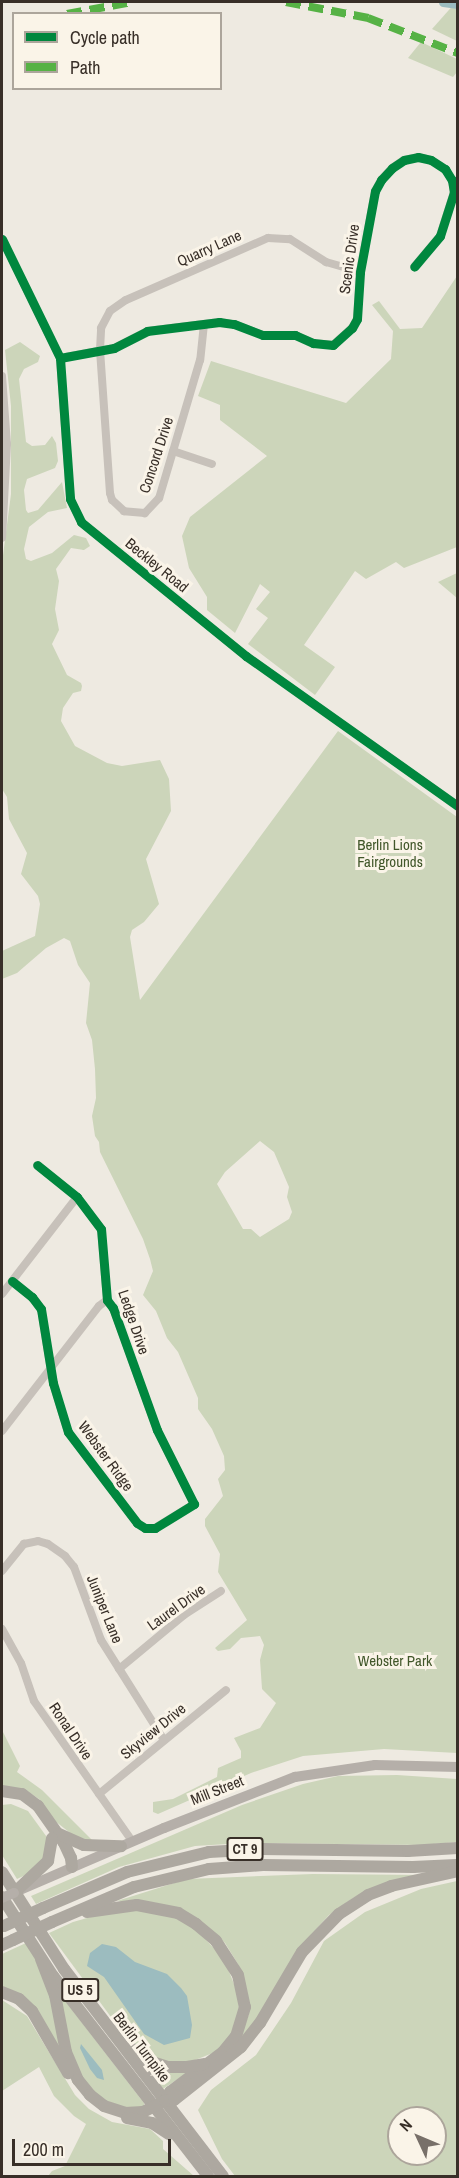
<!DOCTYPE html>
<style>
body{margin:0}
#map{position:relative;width:459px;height:2178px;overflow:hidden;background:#eeeae1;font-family:"Archivo Narrow",sans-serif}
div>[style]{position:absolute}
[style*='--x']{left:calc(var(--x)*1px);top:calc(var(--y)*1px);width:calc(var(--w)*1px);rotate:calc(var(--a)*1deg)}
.green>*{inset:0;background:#ccd5ba}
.water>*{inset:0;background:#9cbcbf}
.river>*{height:9px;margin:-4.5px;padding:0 4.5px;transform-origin:4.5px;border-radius:4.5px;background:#9cbcbf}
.minor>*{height:8px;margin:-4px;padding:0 4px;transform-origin:4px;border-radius:4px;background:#c7c1ba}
.major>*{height:10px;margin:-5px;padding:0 5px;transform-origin:5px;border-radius:5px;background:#b5afa9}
.highway>*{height:12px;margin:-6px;padding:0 6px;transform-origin:6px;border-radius:6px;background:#ada8a0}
.major-bridge>*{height:10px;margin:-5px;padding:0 5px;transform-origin:5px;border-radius:5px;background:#b5afa9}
.highway-bridge>*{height:12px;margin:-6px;padding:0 6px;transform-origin:6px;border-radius:6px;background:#ada8a0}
.quiet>*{height:8px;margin-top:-4px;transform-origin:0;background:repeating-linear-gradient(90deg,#56b245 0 15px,transparent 0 23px)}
.cycleway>*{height:9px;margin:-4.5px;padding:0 4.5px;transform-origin:4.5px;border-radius:4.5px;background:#00873e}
span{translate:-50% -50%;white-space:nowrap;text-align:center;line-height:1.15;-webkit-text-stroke:6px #faf4e8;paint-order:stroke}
.shield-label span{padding:2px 4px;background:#faf4e8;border:2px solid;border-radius:4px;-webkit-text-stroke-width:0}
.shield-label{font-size:14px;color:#382f28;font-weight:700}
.street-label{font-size:15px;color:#382f28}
.park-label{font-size:15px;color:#41572a}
.frame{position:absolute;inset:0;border:3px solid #382f28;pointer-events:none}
.legend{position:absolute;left:12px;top:12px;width:210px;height:78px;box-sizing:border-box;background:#faf4e8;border:2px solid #aca59b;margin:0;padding:8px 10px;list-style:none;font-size:18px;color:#382f28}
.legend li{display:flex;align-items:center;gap:12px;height:30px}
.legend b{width:30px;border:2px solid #aca59b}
.north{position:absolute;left:387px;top:2106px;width:60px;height:60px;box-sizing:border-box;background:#faf4e8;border:2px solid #aca59b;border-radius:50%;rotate:314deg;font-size:16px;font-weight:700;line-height:24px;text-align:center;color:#382f28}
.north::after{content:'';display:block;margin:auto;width:21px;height:27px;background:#787069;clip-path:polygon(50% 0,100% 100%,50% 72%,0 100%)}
.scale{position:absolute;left:12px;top:2139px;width:159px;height:27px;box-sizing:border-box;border:3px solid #382f28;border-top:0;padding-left:8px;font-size:18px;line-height:21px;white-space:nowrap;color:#382f28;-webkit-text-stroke:4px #faf4e8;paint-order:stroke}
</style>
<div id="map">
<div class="green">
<div style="clip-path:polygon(456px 2px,458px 2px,457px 41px,432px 29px)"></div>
<div style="clip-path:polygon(421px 42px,457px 59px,457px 72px,453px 77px,408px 58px)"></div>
<div style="clip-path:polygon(457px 276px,457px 547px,404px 568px,396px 562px,366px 579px,355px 571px,304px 645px,335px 667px,315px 695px,248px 644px,268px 618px,256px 609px,270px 592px,260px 584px,235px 633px,207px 610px,207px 597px,189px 568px,182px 536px,190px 517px,267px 456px,220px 420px,220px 405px,198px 396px,211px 361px,346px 403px,391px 359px,393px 331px,372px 305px,379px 301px,400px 329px,422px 328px)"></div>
<div style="clip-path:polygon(evenodd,20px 342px,40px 356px,38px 362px,24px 369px,19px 379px,26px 442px,32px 446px,45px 445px,52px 436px,56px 443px,58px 461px,55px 468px,27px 479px,24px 490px,26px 510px,28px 513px,38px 510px,62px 482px,67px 508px,48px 512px,29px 527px,24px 549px,26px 559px,31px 561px,52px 553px,74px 535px,86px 538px,90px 546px,84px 550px,71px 548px,56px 569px,59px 581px,55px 609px,59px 630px,52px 644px,67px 675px,81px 683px,82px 686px,81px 691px,73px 693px,63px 708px,61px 721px,75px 746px,107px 763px,122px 766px,160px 760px,169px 779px,171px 811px,146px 859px,159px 904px,144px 922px,132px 930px,130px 937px,140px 1000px,338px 731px,457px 817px,457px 1753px,384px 1749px,303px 1756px,251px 1773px,158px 1814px,153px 1812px,153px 1802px,173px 1799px,217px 1777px,218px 1768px,241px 1758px,241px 1751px,234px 1738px,260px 1728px,276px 1703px,262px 1689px,260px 1660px,264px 1645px,260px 1636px,241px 1638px,230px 1649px,218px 1651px,215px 1648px,247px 1620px,218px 1572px,220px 1554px,205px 1526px,205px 1519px,223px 1496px,218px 1479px,225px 1470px,224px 1456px,212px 1429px,198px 1409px,198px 1398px,178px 1352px,167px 1338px,156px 1311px,143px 1295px,153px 1271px,150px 1259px,143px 1239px,100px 1152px,99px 1142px,95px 1136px,92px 1116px,96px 1098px,95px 1069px,92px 1040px,86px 1023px,90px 983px,78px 965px,70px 941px,64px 938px,46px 948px,17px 973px,2px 979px,2px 951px,35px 936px,40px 904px,38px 896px,21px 874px,27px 853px,9px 819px,7px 797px,2px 789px,2px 563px,11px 494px,11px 406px,5px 350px,20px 342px,260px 1141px,274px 1152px,289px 1187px,287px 1197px,292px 1212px,289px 1219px,260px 1237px,251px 1229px,243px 1229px,217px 1184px,225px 1172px,260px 1141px)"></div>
<div style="clip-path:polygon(457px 573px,457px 598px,438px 582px)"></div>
<div style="clip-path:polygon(2px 1730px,20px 1766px,17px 1772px,42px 1790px,94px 1842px,74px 1836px,55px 1821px,39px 1799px,24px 1789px,2px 1786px)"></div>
<div style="clip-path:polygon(397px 1775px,457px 1779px,457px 1842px,422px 1845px,244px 1843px,195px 1846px,119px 1867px,36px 1904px,31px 1896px,242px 1805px,303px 1784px,338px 1776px)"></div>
<div style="clip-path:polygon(11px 1804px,28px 1811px,49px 1840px,50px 1848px,34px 1871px,17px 1879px,2px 1855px,2px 1805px)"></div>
<div style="clip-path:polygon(313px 1874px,424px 1875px,379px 1886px,353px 1898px,329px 1915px,298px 1949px,253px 2029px,238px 2042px,249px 2014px,247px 1990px,238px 1964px,225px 1943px,209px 1928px,178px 1909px,157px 1903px,117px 1901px,187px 1879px)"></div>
<div style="clip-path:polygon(evenodd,457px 1881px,457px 2176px,235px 2176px,222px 2159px,198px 2110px,211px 2090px,256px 2055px,291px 2003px,324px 1941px,365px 1912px,421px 1889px,457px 1881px,399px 2118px,435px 2118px,435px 2154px,399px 2154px,399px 2118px)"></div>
<div style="clip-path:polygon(119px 1909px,150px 1909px,175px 1918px,195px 1928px,224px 1959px,238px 1994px,239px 2010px,231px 2037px,218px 2051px,190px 2062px,173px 2062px,154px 2059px,137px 2048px,122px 2032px,49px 1933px,73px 1922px)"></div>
<div style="clip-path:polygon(26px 1943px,41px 1968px,49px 1989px,65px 2058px,45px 2024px,2px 1991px,2px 1954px)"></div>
<div style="clip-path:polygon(59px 1993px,144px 2103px,144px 2108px,126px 2109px,100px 2098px,83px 2079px,71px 2050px)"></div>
<div style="clip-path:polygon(2px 2000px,27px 2016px,75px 2095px,89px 2109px,112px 2122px,150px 2129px,163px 2141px,163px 2149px,194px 2176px,48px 2176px,52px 2171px,65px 2166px,86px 2124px,74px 2116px,54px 2096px,39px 2067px,2px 2091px)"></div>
<div style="clip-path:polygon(139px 2058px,188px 2072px,163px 2089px)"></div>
</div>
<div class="water">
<div style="clip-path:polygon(102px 1944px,116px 1947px,135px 1962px,167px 1974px,181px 1988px,187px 1996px,192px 2025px,190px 2038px,164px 2045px,144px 2034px,104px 1977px,87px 1966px,90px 1953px)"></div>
<div style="clip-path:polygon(81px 2044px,102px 2070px,104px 2080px,97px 2078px,90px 2069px,80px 2048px)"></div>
</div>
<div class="river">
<div style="--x:443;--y:2;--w:15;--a:8"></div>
</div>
<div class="minor">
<div style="--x:2;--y:239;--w:132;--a:64"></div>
<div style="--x:60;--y:358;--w:141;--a:85.9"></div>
<div style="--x:70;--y:499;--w:25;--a:64"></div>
<div style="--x:81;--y:522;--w:213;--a:39.1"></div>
<div style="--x:246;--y:656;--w:260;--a:35.3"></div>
<div style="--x:204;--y:324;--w:36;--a:96"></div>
<div style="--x:200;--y:360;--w:144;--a:106.5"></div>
<div style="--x:159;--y:498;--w:21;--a:133"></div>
<div style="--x:145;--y:513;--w:21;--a:-175"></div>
<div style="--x:124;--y:511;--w:16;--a:-137"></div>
<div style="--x:112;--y:500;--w:7;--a:-106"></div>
<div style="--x:110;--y:493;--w:143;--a:-94"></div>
<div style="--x:100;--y:350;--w:22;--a:-87"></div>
<div style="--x:101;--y:328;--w:19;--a:-62"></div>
<div style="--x:110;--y:311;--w:19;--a:-35"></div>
<div style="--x:126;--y:300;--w:155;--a:-23.6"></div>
<div style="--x:268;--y:238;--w:22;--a:3"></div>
<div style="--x:290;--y:239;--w:43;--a:32.6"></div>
<div style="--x:326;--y:262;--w:35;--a:16"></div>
<div style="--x:60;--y:358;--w:55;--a:-10.5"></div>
<div style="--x:114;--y:348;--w:37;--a:-27"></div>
<div style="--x:147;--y:331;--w:73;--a:-7.1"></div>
<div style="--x:219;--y:322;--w:15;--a:8"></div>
<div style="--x:234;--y:324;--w:31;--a:21"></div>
<div style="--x:263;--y:335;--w:32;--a:0"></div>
<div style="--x:295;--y:335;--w:20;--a:24"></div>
<div style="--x:313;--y:343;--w:20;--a:6"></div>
<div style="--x:333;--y:345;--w:25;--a:-42"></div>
<div style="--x:352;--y:328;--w:10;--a:-61"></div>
<div style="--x:357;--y:319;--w:47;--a:-86.3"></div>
<div style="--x:360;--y:272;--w:82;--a:-79.5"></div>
<div style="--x:375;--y:191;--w:13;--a:-61"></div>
<div style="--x:381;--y:180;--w:16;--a:-47"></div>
<div style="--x:392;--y:168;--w:14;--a:-34"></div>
<div style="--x:404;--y:160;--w:14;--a:-12"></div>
<div style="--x:418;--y:157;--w:13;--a:13"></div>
<div style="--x:431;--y:160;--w:17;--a:33"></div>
<div style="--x:445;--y:169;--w:13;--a:58"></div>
<div style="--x:452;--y:180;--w:12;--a:81"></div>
<div style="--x:454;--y:192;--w:46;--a:107.7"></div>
<div style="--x:440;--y:236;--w:40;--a:130"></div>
<div style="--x:2;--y:376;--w:68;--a:85.8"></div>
<div style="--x:7;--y:444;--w:94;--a:93"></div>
<div style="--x:173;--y:451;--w:41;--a:18.4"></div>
<div style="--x:12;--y:1281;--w:26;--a:39"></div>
<div style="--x:32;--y:1297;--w:15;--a:53"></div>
<div style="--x:41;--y:1309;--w:75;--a:80.8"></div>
<div style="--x:53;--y:1383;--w:51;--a:73"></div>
<div style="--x:68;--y:1432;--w:114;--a:52.8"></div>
<div style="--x:137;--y:1523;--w:9;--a:32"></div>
<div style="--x:145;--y:1528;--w:10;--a:0"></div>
<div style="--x:155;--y:1528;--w:46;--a:-31.6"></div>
<div style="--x:194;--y:1504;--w:83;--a:-116.6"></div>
<div style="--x:157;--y:1430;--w:130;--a:-109.8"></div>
<div style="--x:113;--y:1308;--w:10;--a:-127"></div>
<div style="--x:107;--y:1300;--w:71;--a:-94.8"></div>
<div style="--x:101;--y:1229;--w:40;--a:-127"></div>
<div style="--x:77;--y:1197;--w:51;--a:-141.3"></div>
<div style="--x:2;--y:1294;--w:123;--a:-52.3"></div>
<div style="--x:2;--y:1431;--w:158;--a:-52.2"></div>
<div style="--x:99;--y:1306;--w:10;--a:-37"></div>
<div style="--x:2;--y:1571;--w:35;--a:-51"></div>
<div style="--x:24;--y:1544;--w:14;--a:-12"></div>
<div style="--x:38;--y:1541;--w:10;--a:17"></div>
<div style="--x:48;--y:1544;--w:21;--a:35"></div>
<div style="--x:65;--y:1556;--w:14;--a:51"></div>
<div style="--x:74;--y:1567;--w:78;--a:69.7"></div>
<div style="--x:101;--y:1640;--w:118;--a:57.8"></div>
<div style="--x:2;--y:1629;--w:39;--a:61"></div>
<div style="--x:21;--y:1663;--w:40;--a:71.1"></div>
<div style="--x:34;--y:1701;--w:171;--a:55"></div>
<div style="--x:119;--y:1669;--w:85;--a:-39.7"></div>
<div style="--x:184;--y:1615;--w:44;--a:-33"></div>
<div style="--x:99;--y:1794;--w:164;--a:-39.3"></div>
</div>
<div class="major">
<div style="--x:20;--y:1890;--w:157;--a:-23.3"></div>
<div style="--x:164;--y:1828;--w:141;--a:-21.3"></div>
<div style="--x:295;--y:1777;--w:81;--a:-8.5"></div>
<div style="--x:375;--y:1765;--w:83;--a:1.4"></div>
</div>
<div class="highway">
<div style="--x:2;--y:1791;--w:20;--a:9"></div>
<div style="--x:22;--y:1794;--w:20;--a:37"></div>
<div style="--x:38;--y:1806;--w:45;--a:54.9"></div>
<div style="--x:64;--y:1843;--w:17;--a:65"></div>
<div style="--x:71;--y:1858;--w:9;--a:84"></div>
<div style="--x:59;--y:1834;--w:27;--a:24"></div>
<div style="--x:84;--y:1845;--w:37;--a:2"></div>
<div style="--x:2;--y:1872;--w:115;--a:57.4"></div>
<div style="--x:64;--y:1969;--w:261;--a:52.5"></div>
<div style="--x:14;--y:1893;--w:47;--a:-43.3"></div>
<div style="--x:48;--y:1861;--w:23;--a:-80"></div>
<div style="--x:2;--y:1897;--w:94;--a:57.2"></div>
<div style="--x:53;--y:1976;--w:253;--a:52.2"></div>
<div style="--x:43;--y:1908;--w:91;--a:-23.2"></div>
<div style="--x:127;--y:1872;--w:84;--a:-13.7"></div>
<div style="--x:209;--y:1852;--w:53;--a:-3.2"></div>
<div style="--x:262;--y:1849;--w:146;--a:0.8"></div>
<div style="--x:408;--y:1851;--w:50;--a:-3.4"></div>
<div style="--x:87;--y:1912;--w:50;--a:-8"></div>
<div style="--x:137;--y:1905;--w:42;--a:11"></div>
<div style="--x:178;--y:1913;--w:21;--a:31"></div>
<div style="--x:196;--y:1924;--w:26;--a:40"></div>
<div style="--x:216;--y:1941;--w:40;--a:57.1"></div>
<div style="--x:238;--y:1975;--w:33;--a:78"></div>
<div style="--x:245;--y:2007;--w:30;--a:107"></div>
<div style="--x:236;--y:2036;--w:21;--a:129"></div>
<div style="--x:223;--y:2052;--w:66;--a:143"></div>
<div style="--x:170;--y:2092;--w:10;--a:119"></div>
<div style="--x:52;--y:1922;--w:89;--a:-23.1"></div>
<div style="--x:134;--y:1887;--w:77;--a:-13.5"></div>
<div style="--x:209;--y:1869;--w:54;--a:-4.2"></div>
<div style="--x:263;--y:1865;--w:150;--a:0.8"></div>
<div style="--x:413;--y:1867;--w:43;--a:-2.7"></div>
<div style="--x:2;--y:1945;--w:12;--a:-24"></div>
<div style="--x:41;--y:1959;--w:39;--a:69"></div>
<div style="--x:55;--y:1995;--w:58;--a:79.1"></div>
<div style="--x:66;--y:2052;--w:30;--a:67"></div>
<div style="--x:78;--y:2080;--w:19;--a:51"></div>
<div style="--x:90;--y:2095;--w:18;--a:38"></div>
<div style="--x:104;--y:2106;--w:22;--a:18"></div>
<div style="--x:125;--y:2113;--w:18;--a:-3"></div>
<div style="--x:143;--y:2112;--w:25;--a:-27"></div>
<div style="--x:165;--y:2101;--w:9;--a:-6"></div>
<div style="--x:174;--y:2100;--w:85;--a:-38.3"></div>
<div style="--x:241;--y:2047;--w:31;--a:-52"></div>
<div style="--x:260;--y:2023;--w:82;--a:-59.4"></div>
<div style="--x:302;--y:1952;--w:53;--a:-45.8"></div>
<div style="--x:339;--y:1914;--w:35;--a:-33"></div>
<div style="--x:368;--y:1895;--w:25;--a:-21"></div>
<div style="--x:391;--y:1886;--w:69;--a:-12.6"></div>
<div style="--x:2;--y:1992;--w:18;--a:22"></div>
<div style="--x:19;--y:1999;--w:18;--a:43"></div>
<div style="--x:32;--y:2011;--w:72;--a:59.9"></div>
<div style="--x:131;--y:2048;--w:19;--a:39"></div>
<div style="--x:146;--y:2060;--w:22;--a:18"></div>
<div style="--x:167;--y:2067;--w:20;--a:0"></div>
<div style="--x:187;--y:2067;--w:17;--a:-10"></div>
<div style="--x:127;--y:2118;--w:25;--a:11"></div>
<div style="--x:152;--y:2123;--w:20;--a:33"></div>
</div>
<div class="major-bridge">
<div style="--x:2;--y:1898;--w:13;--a:-23"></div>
</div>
<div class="highway-bridge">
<div style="--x:4;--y:1926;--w:43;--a:-24.8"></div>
<div style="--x:13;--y:1940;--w:43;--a:-24.8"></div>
</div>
<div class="quiet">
<div style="--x:286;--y:2;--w:84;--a:11"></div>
<div style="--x:368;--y:18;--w:97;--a:21.3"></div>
<div style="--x:67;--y:14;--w:66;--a:-10.5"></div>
</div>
<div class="cycleway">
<div style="--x:2;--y:239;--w:132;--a:64"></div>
<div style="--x:60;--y:358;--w:141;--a:85.9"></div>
<div style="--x:70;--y:499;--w:25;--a:64"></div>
<div style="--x:81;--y:522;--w:213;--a:39.1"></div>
<div style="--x:246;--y:656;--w:260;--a:35.3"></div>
<div style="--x:60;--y:358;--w:55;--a:-10.5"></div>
<div style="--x:114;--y:348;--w:37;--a:-27"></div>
<div style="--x:147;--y:331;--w:73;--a:-7.1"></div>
<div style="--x:219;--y:322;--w:15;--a:8"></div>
<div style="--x:234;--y:324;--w:31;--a:21"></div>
<div style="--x:263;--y:335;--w:32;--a:0"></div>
<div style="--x:295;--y:335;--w:20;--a:24"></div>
<div style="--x:313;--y:343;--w:20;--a:6"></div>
<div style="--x:333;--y:345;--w:25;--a:-42"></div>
<div style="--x:352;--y:328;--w:10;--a:-61"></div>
<div style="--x:357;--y:319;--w:47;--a:-86.3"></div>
<div style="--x:360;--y:272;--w:82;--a:-79.5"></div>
<div style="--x:375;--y:191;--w:13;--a:-61"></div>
<div style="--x:381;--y:180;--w:16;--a:-47"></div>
<div style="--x:392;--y:168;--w:14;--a:-34"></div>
<div style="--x:404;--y:160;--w:14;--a:-12"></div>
<div style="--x:418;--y:157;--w:13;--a:13"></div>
<div style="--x:431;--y:160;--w:17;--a:33"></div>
<div style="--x:445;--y:169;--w:13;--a:58"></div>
<div style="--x:452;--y:180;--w:12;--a:81"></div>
<div style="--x:454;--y:192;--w:46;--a:107.7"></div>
<div style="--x:440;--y:236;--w:40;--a:130"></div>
<div style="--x:12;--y:1281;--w:26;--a:39"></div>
<div style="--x:32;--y:1297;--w:15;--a:53"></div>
<div style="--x:41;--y:1309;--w:75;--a:80.8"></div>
<div style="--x:53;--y:1383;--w:51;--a:73"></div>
<div style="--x:68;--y:1432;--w:114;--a:52.8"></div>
<div style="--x:137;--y:1523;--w:9;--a:32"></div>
<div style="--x:145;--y:1528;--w:10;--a:0"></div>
<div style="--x:155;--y:1528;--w:46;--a:-31.6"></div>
<div style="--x:194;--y:1504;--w:83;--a:-116.6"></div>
<div style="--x:157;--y:1430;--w:130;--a:-109.8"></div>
<div style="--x:113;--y:1308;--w:10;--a:-127"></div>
<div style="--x:107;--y:1300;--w:71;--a:-94.8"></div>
<div style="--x:101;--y:1229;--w:40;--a:-127"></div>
<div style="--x:77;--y:1197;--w:51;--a:-141.3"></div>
</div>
<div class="shield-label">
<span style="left:245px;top:1849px">CT 9</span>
<span style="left:80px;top:1990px">US 5</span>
</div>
<div class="street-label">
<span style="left:209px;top:248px;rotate:-24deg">Quarry Lane</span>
<span style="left:349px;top:259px;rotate:-82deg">Scenic Drive</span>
<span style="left:156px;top:455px;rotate:-72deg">Concord Drive</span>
<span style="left:157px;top:565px;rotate:39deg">Beckley Road</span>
<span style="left:134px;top:1322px;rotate:71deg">Ledge Drive</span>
<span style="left:106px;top:1456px;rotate:54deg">Webster Ridge</span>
<span style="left:176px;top:1607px;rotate:-36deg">Laurel Drive</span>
<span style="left:105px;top:1609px;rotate:68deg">Juniper Lane</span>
<span style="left:71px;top:1731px;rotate:56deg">Ronal Drive</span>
<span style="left:153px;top:1731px;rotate:-39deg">Skyview Drive</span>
<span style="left:217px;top:1790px;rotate:-22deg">Mill Street</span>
<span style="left:142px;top:2047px;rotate:53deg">Berlin Turnpike</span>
</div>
<div class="park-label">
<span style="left:390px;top:853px">Berlin Lions<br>Fairgrounds</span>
<span style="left:395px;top:1661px">Webster Park</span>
</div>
<div class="frame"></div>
<ul class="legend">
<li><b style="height:8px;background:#00873e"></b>Cycle path</li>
<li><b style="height:8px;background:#56b245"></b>Path</li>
</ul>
<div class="north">N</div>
<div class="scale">200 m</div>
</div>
